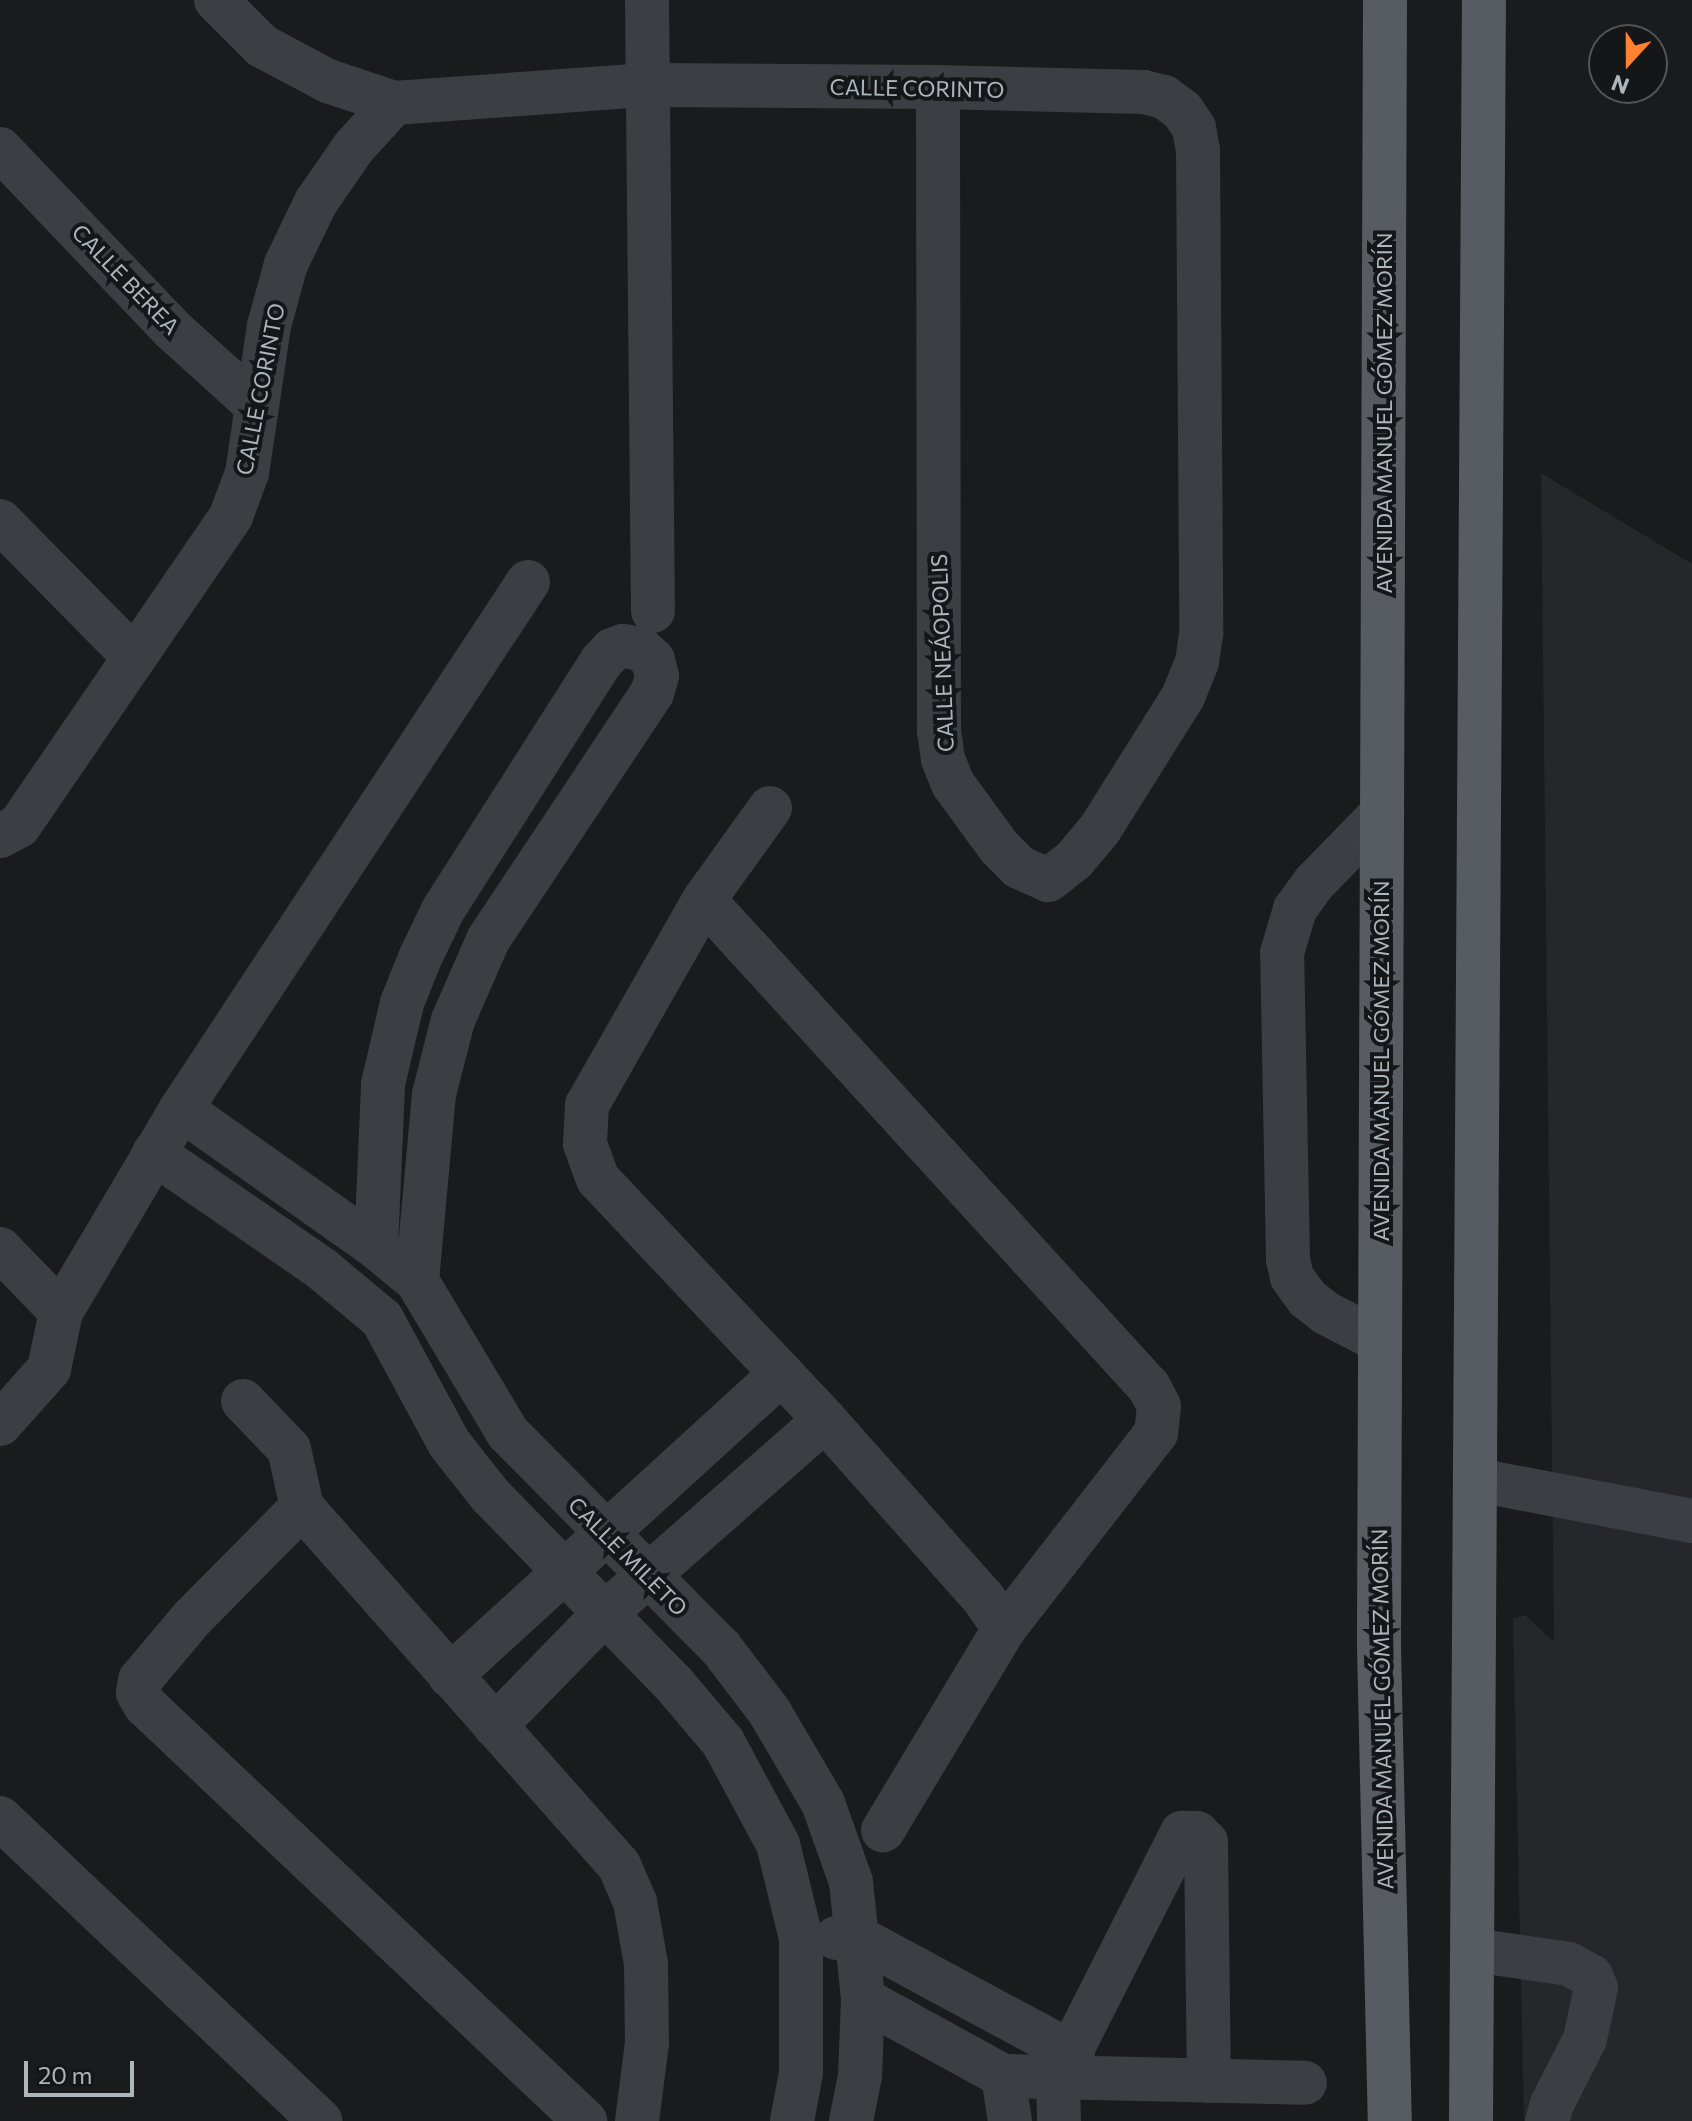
<!DOCTYPE html>
<meta charset="utf-8">
<style>
body{margin:0}
#map{position:relative;width:1692px;height:2121px;overflow:hidden;background:#1a1b1d;font-family:Commissioner,sans-serif}
div>[style]{position:absolute}
[style*='--x']{left:calc(var(--x)*1px);top:calc(var(--y)*1px);width:calc(var(--w)*1px);rotate:calc(var(--a)*1deg)}
.built>*{inset:0;background:#26272a}
.minor>*{height:44px;margin:-22px;padding:0 22px;transform-origin:22px;border-radius:22px;background:#3b3e42}
.major>*{height:44px;margin:-22px;padding:0 22px;transform-origin:22px;border-radius:22px;background:#565c61}
span{translate:-50% -50%;white-space:nowrap;text-align:center;line-height:1.15;-webkit-text-stroke:8px #151618;paint-order:stroke}
.street-label{font-size:22px;color:#abb6bd}
.north{position:absolute;left:1588px;top:24px;width:80px;height:80px;box-sizing:border-box;background:#151618;border:2px solid #51565a;border-radius:50%;rotate:201deg;font-size:22px;font-weight:700;line-height:32px;text-align:center;color:#abb6bd}
.north::after{content:'';display:block;margin:auto;width:28px;height:36px;background:#ff8230;clip-path:polygon(50% 0,100% 100%,50% 72%,0 100%)}
.scale{position:absolute;left:24px;top:2061px;width:110px;height:36px;box-sizing:border-box;border:4px solid #abb6bd;border-top:0;padding-left:10px;font-size:24px;line-height:28px;white-space:nowrap;color:#abb6bd;-webkit-text-stroke:6px #151618;paint-order:stroke}
</style>
<div id="map">
<div class="built">
<div style="clip-path:polygon(1541px 473px,1692px 564px,1692px 2121px,1524px 2121px,1513px 1619px,1525px 1615px,1554px 1642px)"></div>
</div>
<div class="minor">
<div style="--x:216;--y:0;--w:65;--a:45"></div>
<div style="--x:262;--y:46;--w:75;--a:27.9"></div>
<div style="--x:328;--y:81;--w:70;--a:18.4"></div>
<div style="--x:394;--y:103;--w:254;--a:-4.1"></div>
<div style="--x:647;--y:85;--w:291;--a:0.4"></div>
<div style="--x:938;--y:87;--w:206;--a:1.4"></div>
<div style="--x:1144;--y:92;--w:21;--a:14"></div>
<div style="--x:1164;--y:97;--w:22;--a:36"></div>
<div style="--x:1182;--y:110;--w:22;--a:56"></div>
<div style="--x:1194;--y:128;--w:22;--a:80"></div>
<div style="--x:1198;--y:150;--w:484;--a:89.6"></div>
<div style="--x:1201;--y:634;--w:28;--a:98"></div>
<div style="--x:1197;--y:662;--w:35;--a:112"></div>
<div style="--x:1184;--y:695;--w:158;--a:122.1"></div>
<div style="--x:1100;--y:829;--w:40;--a:130"></div>
<div style="--x:1074;--y:860;--w:33;--a:142"></div>
<div style="--x:1048;--y:880;--w:32;--a:-156"></div>
<div style="--x:1019;--y:867;--w:28;--a:-135"></div>
<div style="--x:999;--y:847;--w:78;--a:-126.1"></div>
<div style="--x:953;--y:784;--w:27;--a:-112"></div>
<div style="--x:943;--y:759;--w:27;--a:-98"></div>
<div style="--x:939;--y:732;--w:645;--a:-90.09"></div>
<div style="--x:647;--y:0;--w:611;--a:89.44"></div>
<div style="--x:0;--y:149;--w:250;--a:46.3"></div>
<div style="--x:173;--y:330;--w:112;--a:42.1"></div>
<div style="--x:0;--y:521;--w:190;--a:45.4"></div>
<div style="--x:770;--y:808;--w:113;--a:125.7"></div>
<div style="--x:704;--y:900;--w:236;--a:119.7"></div>
<div style="--x:587;--y:1105;--w:39;--a:93"></div>
<div style="--x:585;--y:1144;--w:37;--a:70"></div>
<div style="--x:598;--y:1179;--w:331;--a:46.7"></div>
<div style="--x:825;--y:1420;--w:239;--a:48.4"></div>
<div style="--x:984;--y:1599;--w:36;--a:56"></div>
<div style="--x:0;--y:836;--w:21;--a:-28"></div>
<div style="--x:19;--y:826;--w:376;--a:-55.6"></div>
<div style="--x:231;--y:516;--w:46;--a:-69.6"></div>
<div style="--x:247;--y:473;--w:149;--a:-81.5"></div>
<div style="--x:269;--y:326;--w:64;--a:-74.7"></div>
<div style="--x:286;--y:264;--w:69;--a:-64.2"></div>
<div style="--x:316;--y:202;--w:67;--a:-55.4"></div>
<div style="--x:354;--y:147;--w:59;--a:-47.7"></div>
<div style="--x:704;--y:900;--w:660;--a:47.58"></div>
<div style="--x:1149;--y:1387;--w:21;--a:62"></div>
<div style="--x:1159;--y:1406;--w:27;--a:96"></div>
<div style="--x:1156;--y:1433;--w:248;--a:127.8"></div>
<div style="--x:1004;--y:1629;--w:235;--a:121"></div>
<div style="--x:181;--y:1109;--w:239;--a:35.3"></div>
<div style="--x:376;--y:1247;--w:53;--a:39.7"></div>
<div style="--x:417;--y:1281;--w:177;--a:59.1"></div>
<div style="--x:508;--y:1433;--w:303;--a:45.3"></div>
<div style="--x:721;--y:1648;--w:79;--a:52.7"></div>
<div style="--x:769;--y:1711;--w:107;--a:59.6"></div>
<div style="--x:823;--y:1803;--w:84;--a:70.5"></div>
<div style="--x:851;--y:1882;--w:118;--a:84.1"></div>
<div style="--x:863;--y:1999;--w:77;--a:92.2"></div>
<div style="--x:860;--y:2076;--w:46;--a:101.3"></div>
<div style="--x:154;--y:1153;--w:204;--a:34.6"></div>
<div style="--x:322;--y:1269;--w:78;--a:39.8"></div>
<div style="--x:382;--y:1319;--w:141;--a:61.6"></div>
<div style="--x:449;--y:1443;--w:66;--a:51.7"></div>
<div style="--x:490;--y:1495;--w:262;--a:45.8"></div>
<div style="--x:673;--y:1683;--w:77;--a:49.7"></div>
<div style="--x:723;--y:1742;--w:116;--a:61.7"></div>
<div style="--x:778;--y:1844;--w:97;--a:76.3"></div>
<div style="--x:801;--y:1938;--w:135;--a:90"></div>
<div style="--x:801;--y:2073;--w:49;--a:100.6"></div>
<div style="--x:376;--y:1247;--w:163;--a:-87.5"></div>
<div style="--x:383;--y:1084;--w:83;--a:-76.8"></div>
<div style="--x:402;--y:1003;--w:48;--a:-68.2"></div>
<div style="--x:420;--y:958;--w:53;--a:-64.4"></div>
<div style="--x:443;--y:910;--w:294;--a:-57.5"></div>
<div style="--x:601;--y:662;--w:16;--a:-47"></div>
<div style="--x:612;--y:650;--w:12;--a:-20"></div>
<div style="--x:623;--y:646;--w:18;--a:9"></div>
<div style="--x:641;--y:649;--w:16;--a:43"></div>
<div style="--x:653;--y:660;--w:16;--a:76"></div>
<div style="--x:657;--y:676;--w:18;--a:106"></div>
<div style="--x:652;--y:693;--w:296;--a:123.6"></div>
<div style="--x:488;--y:940;--w:87;--a:113.6"></div>
<div style="--x:453;--y:1020;--w:76;--a:104.4"></div>
<div style="--x:434;--y:1094;--w:188;--a:95.2"></div>
<div style="--x:0;--y:1249;--w:88;--a:45.9"></div>
<div style="--x:1380;--y:1341;--w:61;--a:-152.6"></div>
<div style="--x:1326;--y:1313;--w:24;--a:-142"></div>
<div style="--x:1307;--y:1298;--w:26;--a:-126"></div>
<div style="--x:1292;--y:1277;--w:18;--a:-103"></div>
<div style="--x:1288;--y:1259;--w:306;--a:-91.1"></div>
<div style="--x:1282;--y:953;--w:46;--a:-73.5"></div>
<div style="--x:1295;--y:909;--w:32;--a:-54"></div>
<div style="--x:1314;--y:883;--w:98;--a:-45.8"></div>
<div style="--x:243;--y:1401;--w:66;--a:46.2"></div>
<div style="--x:289;--y:1449;--w:59;--a:77.4"></div>
<div style="--x:302;--y:1507;--w:478;--a:48.5"></div>
<div style="--x:619;--y:1865;--w:40;--a:66.6"></div>
<div style="--x:635;--y:1902;--w:63;--a:79.9"></div>
<div style="--x:646;--y:1964;--w:79;--a:89.3"></div>
<div style="--x:647;--y:2043;--w:79;--a:97.3"></div>
<div style="--x:0;--y:1424;--w:74;--a:-48.3"></div>
<div style="--x:49;--y:1369;--w:58;--a:-78.1"></div>
<div style="--x:61;--y:1312;--w:236;--a:-59.4"></div>
<div style="--x:181;--y:1109;--w:631;--a:-56.64"></div>
<div style="--x:1477;--y:1480;--w:219;--a:10.8"></div>
<div style="--x:302;--y:1507;--w:155;--a:134.7"></div>
<div style="--x:193;--y:1617;--w:82;--a:130.1"></div>
<div style="--x:140;--y:1680;--w:13;--a:99"></div>
<div style="--x:138;--y:1693;--w:14;--a:60"></div>
<div style="--x:145;--y:1705;--w:606;--a:43.39"></div>
<div style="--x:450;--y:1676;--w:449;--a:-42.4"></div>
<div style="--x:495;--y:1726;--w:155;--a:-45.8"></div>
<div style="--x:603;--y:1615;--w:295;--a:-41.3"></div>
<div style="--x:0;--y:1818;--w:441;--a:43.4"></div>
<div style="--x:836;--y:1938;--w:23;--a:0"></div>
<div style="--x:859;--y:1938;--w:243;--a:28.3"></div>
<div style="--x:1473;--y:1950;--w:97;--a:8.3"></div>
<div style="--x:1569;--y:1964;--w:25;--a:29"></div>
<div style="--x:1591;--y:1976;--w:13;--a:67"></div>
<div style="--x:1596;--y:1988;--w:52;--a:102.2"></div>
<div style="--x:1585;--y:2039;--w:73;--a:116.9"></div>
<div style="--x:1552;--y:2104;--w:18;--a:106"></div>
<div style="--x:863;--y:1999;--w:160;--a:28.8"></div>
<div style="--x:1003;--y:2076;--w:302;--a:1.3"></div>
<div style="--x:1003;--y:2076;--w:46;--a:81.2"></div>
<div style="--x:1059;--y:2121;--w:44;--a:-91.3"></div>
<div style="--x:1058;--y:2077;--w:274;--a:-63.1"></div>
<div style="--x:1182;--y:1833;--w:15;--a:0"></div>
<div style="--x:1197;--y:1833;--w:13;--a:45"></div>
<div style="--x:1206;--y:1842;--w:239;--a:89.3"></div>
</div>
<div class="major">
<div style="--x:1385;--y:0;--w:1646;--a:90.21"></div>
<div style="--x:1379;--y:1646;--w:475;--a:88.7"></div>
<div style="--x:1471;--y:2121;--w:2121;--a:-89.65"></div>
</div>
<div class="street-label">
<span style="left:917px;top:88px;rotate:1deg">CALLE CORINTO</span>
<span style="left:126px;top:279px;rotate:46deg">CALLE BEREA</span>
<span style="left:260px;top:389px;rotate:-79deg">CALLE CORINTO</span>
<span style="left:1384px;top:413px;rotate:-90deg">AVENIDA MANUEL GÓMEZ MORÍN</span>
<span style="left:942px;top:653px;rotate:-92deg">CALLE NEÁOPOLIS</span>
<span style="left:1381px;top:1061px;rotate:-90deg">AVENIDA MANUEL GÓMEZ MORÍN</span>
<span style="left:628px;top:1556px;rotate:45deg">CALLE MILETO</span>
<span style="left:1382px;top:1709px;rotate:-91deg">AVENIDA MANUEL GÓMEZ MORÍN</span>
</div>
<div class="north">N</div>
<div class="scale">20 m</div>
</div>
